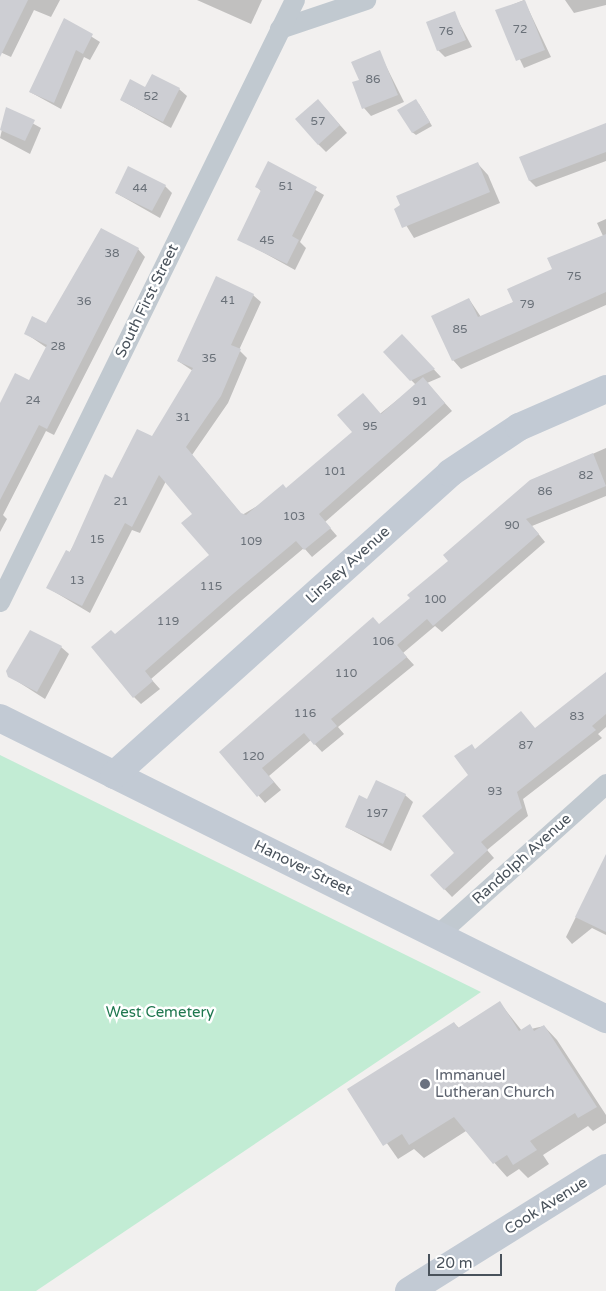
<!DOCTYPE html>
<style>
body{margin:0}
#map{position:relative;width:606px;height:1291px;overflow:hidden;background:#f2f0ef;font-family:"Varela Round",sans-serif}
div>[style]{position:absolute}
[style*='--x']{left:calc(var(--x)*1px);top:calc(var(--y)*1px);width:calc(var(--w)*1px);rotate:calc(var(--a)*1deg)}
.green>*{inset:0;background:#c2ecd4}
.shadow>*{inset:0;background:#0003}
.building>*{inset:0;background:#cdced3}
.street>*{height:20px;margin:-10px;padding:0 10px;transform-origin:10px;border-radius:10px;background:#c1c9d0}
.secondary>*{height:28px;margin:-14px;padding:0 14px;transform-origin:14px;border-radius:14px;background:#c2cad4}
.dots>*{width:14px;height:14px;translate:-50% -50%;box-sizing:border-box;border:2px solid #fff;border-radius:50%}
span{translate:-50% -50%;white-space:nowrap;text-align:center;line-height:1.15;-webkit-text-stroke:5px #fff;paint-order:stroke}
.number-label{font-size:12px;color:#6a7179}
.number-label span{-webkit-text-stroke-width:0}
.street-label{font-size:15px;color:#49525b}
.park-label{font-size:15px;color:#1f774f}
.worship-label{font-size:15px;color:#5b616d}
.left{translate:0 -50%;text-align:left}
.scale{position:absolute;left:428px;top:1254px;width:74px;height:22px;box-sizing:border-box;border:2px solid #49525b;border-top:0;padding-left:6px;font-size:15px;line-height:18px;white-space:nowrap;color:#49525b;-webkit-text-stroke:4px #fff;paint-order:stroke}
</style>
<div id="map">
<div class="green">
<div style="clip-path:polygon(0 755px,481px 992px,36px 1291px,0 1291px)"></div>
</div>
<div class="shadow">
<div style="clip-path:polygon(0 0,60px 0,51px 17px,34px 10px,11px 57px,0 52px)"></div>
<div style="clip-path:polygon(197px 0,262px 0,251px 24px)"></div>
<div style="clip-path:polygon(524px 0,551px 57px,524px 68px,497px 11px)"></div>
<div style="clip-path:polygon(565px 0,606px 0,606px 5px,574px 13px)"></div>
<div style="clip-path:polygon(454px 13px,472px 47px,445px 57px,438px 50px)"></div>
<div style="clip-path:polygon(65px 20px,100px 42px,90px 60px,84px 57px,61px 109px,30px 92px)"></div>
<div style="clip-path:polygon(379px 52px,404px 102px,371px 116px,364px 108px,360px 80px)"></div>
<div style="clip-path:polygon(146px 88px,179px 89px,187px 96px,171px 128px,121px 100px)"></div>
<div style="clip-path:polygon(419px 104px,432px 126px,416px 135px,412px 132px)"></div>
<div style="clip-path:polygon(325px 108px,347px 133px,326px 152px,318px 144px)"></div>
<div style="clip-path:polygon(7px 109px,41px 128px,30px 154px,0 138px)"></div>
<div style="clip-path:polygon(606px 126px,606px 161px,536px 187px,530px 181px,521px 157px)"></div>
<div style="clip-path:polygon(269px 163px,324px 195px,300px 242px,306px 248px,295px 270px,239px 239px,262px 192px,257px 187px)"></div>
<div style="clip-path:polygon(478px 164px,488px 175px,500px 203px,414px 238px,396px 209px)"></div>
<div style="clip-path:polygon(165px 186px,172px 193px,160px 218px,116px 193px)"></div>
<div style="clip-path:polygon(606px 219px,606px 305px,461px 369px,453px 360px,469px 299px,481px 317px,514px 302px,603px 236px,597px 223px)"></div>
<div style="clip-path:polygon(138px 249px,145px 257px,54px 435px,46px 431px,3px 515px,7px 519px,0 532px,0 422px,30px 381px,47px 348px,25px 333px,46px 324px)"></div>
<div style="clip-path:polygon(253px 295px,261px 302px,239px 350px,247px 358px,228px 403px,192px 455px,242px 515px,286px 489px,416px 385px,384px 352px,409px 343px,441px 377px,427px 383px,452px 411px,325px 522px,337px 536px,312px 557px,304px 548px,242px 600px,151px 679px,160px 689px,141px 704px,134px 697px,115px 636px,211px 556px,194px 514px,166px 481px,140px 533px,132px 530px,90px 613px,48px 588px,113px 480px,152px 438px,193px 371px,178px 361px)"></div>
<div style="clip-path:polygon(606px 448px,606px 496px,532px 526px,545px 542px,442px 632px,435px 626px,403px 653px,414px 665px,338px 727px,344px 734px,322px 752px,311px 740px,269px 776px,281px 790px,265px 803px,221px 752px,412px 598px,531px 481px)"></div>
<div style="clip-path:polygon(61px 647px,69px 654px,45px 699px,9px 676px)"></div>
<div style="clip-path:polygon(606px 674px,606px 727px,598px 734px,602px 738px,523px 799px,528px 816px,487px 850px,494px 858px,452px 897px,431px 875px,456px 853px,476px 750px,536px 729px)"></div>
<div style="clip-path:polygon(405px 795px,413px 802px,391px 851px,346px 827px,368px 800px)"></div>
<div style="clip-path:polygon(606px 856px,606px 935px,592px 928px,572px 944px,566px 937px)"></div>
<div style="clip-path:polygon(500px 1003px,522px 1031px,544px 1026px,557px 1040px,606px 1115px,606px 1123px,593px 1131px,588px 1126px,543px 1155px,549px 1164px,528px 1178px,519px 1169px,507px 1177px,466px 1131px,424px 1158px,414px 1149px,398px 1159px,349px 1089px,454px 1023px,459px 1028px)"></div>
</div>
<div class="building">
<div style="clip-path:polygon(0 0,28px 0,0 57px)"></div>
<div style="clip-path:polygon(525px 0,545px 50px,516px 61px,495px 10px)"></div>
<div style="clip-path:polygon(455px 11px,466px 40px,437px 51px,426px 22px)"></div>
<div style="clip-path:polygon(64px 18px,93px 34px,83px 54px,76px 50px,54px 103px,29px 92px)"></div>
<div style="clip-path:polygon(380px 50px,398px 95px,362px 109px,352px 82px,359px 80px,351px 62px)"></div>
<div style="clip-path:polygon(152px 74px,180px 88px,163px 122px,120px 100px,130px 79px,145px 87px)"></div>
<div style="clip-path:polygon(318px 99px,340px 125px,318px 145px,295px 119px)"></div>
<div style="clip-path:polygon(416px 99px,430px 122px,412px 133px,397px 110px)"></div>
<div style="clip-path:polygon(6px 107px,35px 120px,25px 141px,0 130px)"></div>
<div style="clip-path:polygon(606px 123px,606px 152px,529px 181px,519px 157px)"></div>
<div style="clip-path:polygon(268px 161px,317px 187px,292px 236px,299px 240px,287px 264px,237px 240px,261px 190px,255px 187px)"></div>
<div style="clip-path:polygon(478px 162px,490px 192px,402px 228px,394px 209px,400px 205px,396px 196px)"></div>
<div style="clip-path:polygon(128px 166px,166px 185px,152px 211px,115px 193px)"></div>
<div style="clip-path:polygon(101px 228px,139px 248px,47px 429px,39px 425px,0 500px,0 403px,15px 373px,29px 380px,47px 345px,24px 334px,32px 316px,46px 323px)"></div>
<div style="clip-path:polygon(606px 234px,606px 292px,452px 361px,431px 316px,469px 298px,478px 317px,513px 302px,507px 289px,552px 269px,547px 258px)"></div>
<div style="clip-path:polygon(216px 276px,254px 294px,231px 345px,241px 349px,221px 396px,186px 447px,241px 513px,246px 515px,283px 484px,286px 488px,352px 432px,337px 415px,363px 393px,381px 414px,423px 377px,445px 403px,319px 514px,331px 528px,304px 550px,296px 541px,234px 593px,145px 671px,153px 681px,133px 698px,91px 647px,111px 630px,115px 634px,209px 555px,181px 523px,192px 514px,159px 475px,132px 527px,125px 523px,82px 606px,46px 588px,66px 550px,70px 552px,105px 474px,112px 478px,137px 429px,152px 436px,193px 368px,177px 361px)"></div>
<div style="clip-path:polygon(402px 334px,435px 369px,410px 381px,383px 352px)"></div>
<div style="clip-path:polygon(593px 453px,606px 486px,526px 519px,539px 534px,433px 626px,427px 619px,397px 645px,407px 657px,331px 719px,337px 726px,314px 745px,304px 733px,262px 768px,274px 782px,257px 797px,219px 752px,373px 617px,379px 624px,410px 598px,407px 595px,448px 561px,443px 555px,530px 480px)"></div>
<div style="clip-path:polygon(30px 630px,62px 646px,37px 692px,8px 677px,6px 671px)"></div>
<div style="clip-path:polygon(606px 672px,606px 714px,592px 726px,596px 730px,517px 792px,522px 808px,481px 842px,488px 850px,444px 890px,430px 875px,454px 853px,422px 816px,468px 775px,454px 756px,472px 744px,475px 749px,521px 711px,535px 728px)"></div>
<div style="clip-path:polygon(376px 780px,406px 794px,383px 844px,345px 827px,359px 795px,367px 799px)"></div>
<div style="clip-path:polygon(606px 854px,606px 932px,575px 917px)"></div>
<div style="clip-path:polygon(500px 1001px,519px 1031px,530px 1024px,534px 1031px,544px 1025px,597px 1107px,578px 1118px,575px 1113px,530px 1141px,537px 1150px,513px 1165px,507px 1155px,493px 1164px,454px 1117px,409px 1145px,402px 1134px,383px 1146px,347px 1089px,454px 1022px,458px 1028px)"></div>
</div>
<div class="street">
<div style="--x:280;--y:29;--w:91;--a:-18.6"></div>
<div style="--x:0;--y:602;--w:670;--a:-63.89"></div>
<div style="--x:438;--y:935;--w:226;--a:-41.9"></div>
</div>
<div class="secondary">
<div style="--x:0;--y:718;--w:677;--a:26.41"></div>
<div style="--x:114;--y:775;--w:452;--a:-41.9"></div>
<div style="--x:450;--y:473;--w:83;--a:-33.7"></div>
<div style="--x:519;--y:427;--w:95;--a:-23.6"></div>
<div style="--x:409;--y:1291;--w:232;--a:-32"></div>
</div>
<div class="dots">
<div style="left:425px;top:1084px;background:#6b7280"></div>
</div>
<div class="number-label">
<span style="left:520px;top:30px">72</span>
<span style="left:446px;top:32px">76</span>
<span style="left:373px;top:80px">86</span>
<span style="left:151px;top:97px">52</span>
<span style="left:318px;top:122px">57</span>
<span style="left:286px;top:187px">51</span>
<span style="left:140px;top:189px">44</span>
<span style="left:267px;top:241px">45</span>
<span style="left:112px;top:254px">38</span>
<span style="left:574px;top:277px">75</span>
<span style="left:228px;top:301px">41</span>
<span style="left:84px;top:302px">36</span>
<span style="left:527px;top:305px">79</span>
<span style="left:460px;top:330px">85</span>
<span style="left:58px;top:347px">28</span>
<span style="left:209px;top:359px">35</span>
<span style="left:33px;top:401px">24</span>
<span style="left:420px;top:402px">91</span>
<span style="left:183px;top:418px">31</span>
<span style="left:370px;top:427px">95</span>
<span style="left:335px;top:472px">101</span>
<span style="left:586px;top:476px">82</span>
<span style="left:545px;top:492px">86</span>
<span style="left:121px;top:502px">21</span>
<span style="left:294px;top:517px">103</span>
<span style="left:512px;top:526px">90</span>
<span style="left:97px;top:540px">15</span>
<span style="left:251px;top:542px">109</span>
<span style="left:77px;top:581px">13</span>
<span style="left:211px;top:587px">115</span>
<span style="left:435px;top:600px">100</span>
<span style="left:168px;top:622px">119</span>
<span style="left:383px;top:642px">106</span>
<span style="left:346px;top:674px">110</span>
<span style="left:305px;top:714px">116</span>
<span style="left:577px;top:717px">83</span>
<span style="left:526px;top:746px">87</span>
<span style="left:253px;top:757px">120</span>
<span style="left:495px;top:792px">93</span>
<span style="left:377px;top:814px">197</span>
</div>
<div class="street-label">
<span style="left:147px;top:301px;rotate:-64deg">South First Street</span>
<span style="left:348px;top:565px;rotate:-42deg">Linsley Avenue</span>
<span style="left:522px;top:859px;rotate:-42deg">Randolph Avenue</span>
<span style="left:303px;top:868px;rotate:26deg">Hanover Street</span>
<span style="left:546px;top:1206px;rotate:-32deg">Cook Avenue</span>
</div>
<div class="park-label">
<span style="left:160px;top:1013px">West Cemetery</span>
</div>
<div class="worship-label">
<span class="left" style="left:435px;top:1084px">Immanuel<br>Lutheran Church</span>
</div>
<div class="scale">20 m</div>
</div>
